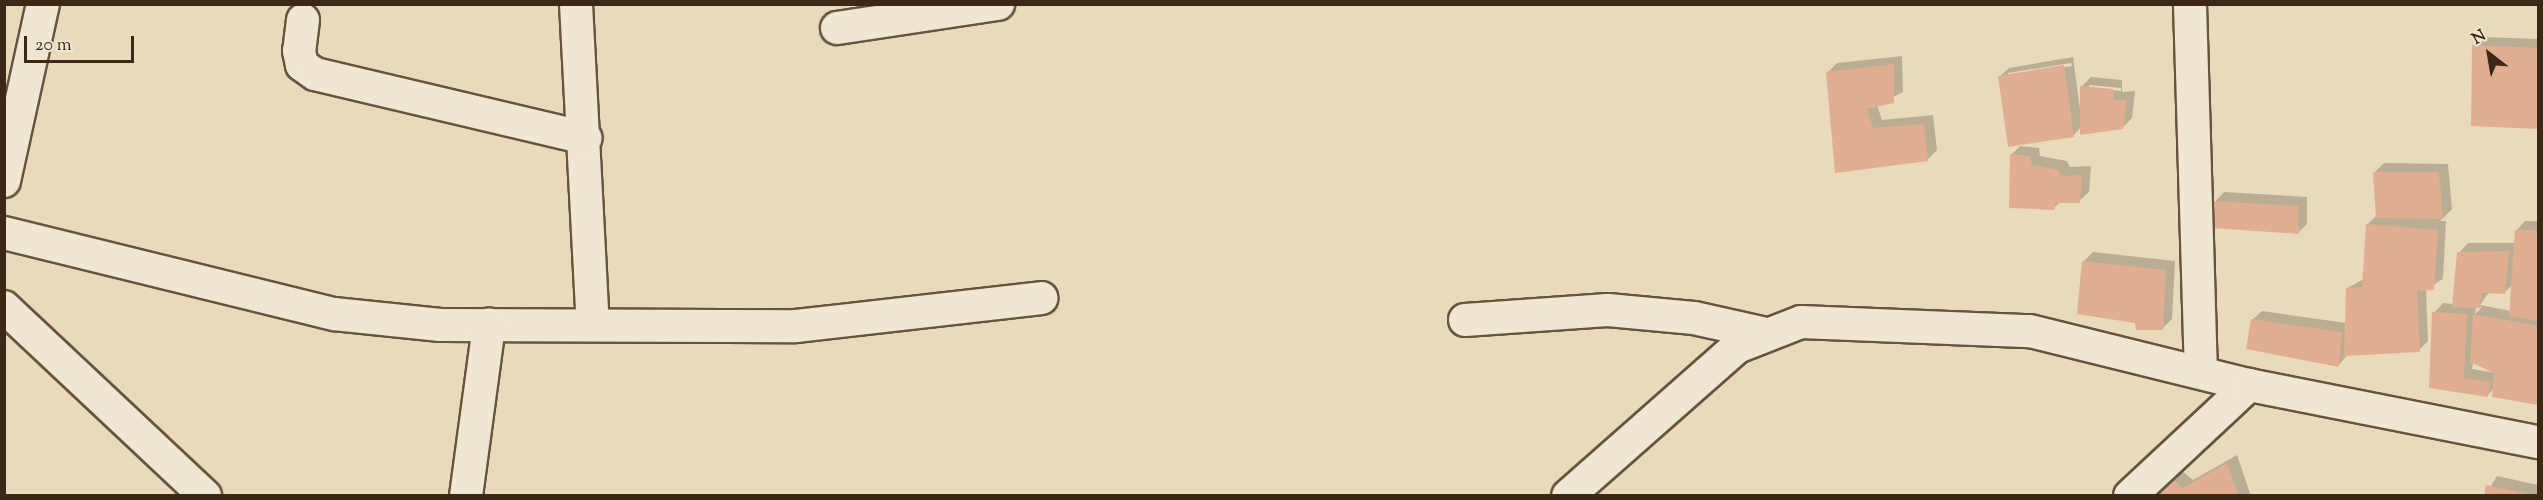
<!DOCTYPE html>
<style>
body{margin:0}
#map{position:relative;width:2543px;height:500px;overflow:hidden;background:#e8daba;font-family:"Sorts Mill Goudy",serif}
div>[style]{position:absolute}
[style*='--x']{left:calc(var(--x)*1px);top:calc(var(--y)*1px);width:calc(var(--w)*1px);rotate:calc(var(--a)*1deg)}
.shadow>*{inset:0;background:#0003}
.building>*{inset:0;background:#e1ae92}
.roads{filter:drop-shadow(2px 0 #67543e) drop-shadow(-2px 0 #67543e) drop-shadow(0 2px #67543e) drop-shadow(0 -2px #67543e)}
.street>*{height:32px;margin:-16px;padding:0 16px;transform-origin:16px;border-radius:16px;background:#f0e7d2}
span{translate:-50% -50%;white-space:nowrap;text-align:center;line-height:1.15;-webkit-text-stroke:5px #f0e7d2;paint-order:stroke}
.frame{position:absolute;inset:0;border:6px solid #3c2814;pointer-events:none}
.north{position:absolute;left:2459px;top:24px;width:60px;height:60px;-webkit-text-stroke:4px #f0e7d2;paint-order:stroke;rotate:329deg;font-size:16px;font-weight:700;line-height:24px;text-align:center;color:#3c2814}
.north::after{content:'';display:block;margin:auto;width:21px;height:27px;background:#3c2814;clip-path:polygon(50% 0,100% 100%,50% 72%,0 100%)}
.scale{position:absolute;left:24px;top:36px;width:110px;height:27px;box-sizing:border-box;border:3px solid #3c2814;border-top:0;padding-left:8px;font-size:18px;line-height:21px;white-space:nowrap;color:#3c2814;-webkit-text-stroke:4px #f0e7d2;paint-order:stroke}
</style>
<div id="map">
<div class="shadow">
<div style="clip-path:polygon(2483px 37px,2538px 39px,2538px 128px,2473px 125px,2474px 46px)"></div>
<div style="clip-path:polygon(1902px 56px,1903px 92px,1877px 105px,1882px 120px,1933px 115px,1937px 150px,1927px 160px,1836px 172px,1828px 72px,1837px 63px)"></div>
<div style="clip-path:polygon(evenodd,2073px 57px,2080px 109px,2082px 86px,2091px 77px,2122px 80px,2122px 92px,2135px 91px,2132px 118px,2122px 128px,2081px 127px,2073px 136px,1999px 77px,2009px 68px,2073px 57px,2071px 63px,2072px 66px,2008px 76px,2008px 73px,2071px 63px,2073px 57px,2089px 85px,2121px 88px,2121px 91px,2089px 88px,2089px 85px)"></div>
<div style="clip-path:polygon(2020px 146px,2039px 148px,2040px 156px,2067px 161px,2070px 167px,2091px 166px,2089px 192px,2079px 201px,2060px 202px,2053px 209px,2011px 155px)"></div>
<div style="clip-path:polygon(2384px 163px,2448px 164px,2452px 209px,2440px 221px,2446px 221px,2443px 279px,2426px 289px,2428px 341px,2419px 350px,2348px 354px,2338px 366px,2252px 320px,2262px 311px,2346px 323px,2347px 288px,2364px 279px,2367px 225px,2377px 215px,2375px 172px)"></div>
<div style="clip-path:polygon(2224px 192px,2307px 197px,2307px 224px,2298px 233px,2215px 202px)"></div>
<div style="clip-path:polygon(evenodd,2525px 221px,2538px 221px,2538px 403px,2494px 396px,2494px 388px,2488px 395px,2430px 387px,2434px 313px,2443px 303px,2453px 304px,2459px 253px,2468px 243px,2515px 243px,2516px 231px,2525px 221px,2512px 285px,2511px 311px,2480px 305px,2489px 292px,2504px 293px,2512px 285px,2525px 221px,2476px 307px,2482px 307px,2475px 314px,2476px 307px,2525px 221px,2473px 362px,2496px 373px,2472px 369px,2473px 362px)"></div>
<div style="clip-path:polygon(2093px 252px,2175px 261px,2172px 319px,2162px 329px,2136px 322px,2083px 262px)"></div>
<div style="clip-path:polygon(2237px 455px,2251px 496px,2142px 496px,2181px 470px,2193px 480px)"></div>
<div style="clip-path:polygon(2497px 476px,2538px 485px,2538px 496px,2485px 496px)"></div>
</div>
<div class="building">
<div style="clip-path:polygon(2472px 45px,2538px 48px,2538px 129px,2471px 126px)"></div>
<div style="clip-path:polygon(1894px 64px,1894px 103px,1867px 109px,1873px 128px,1924px 124px,1928px 161px,1835px 173px,1826px 72px)"></div>
<div style="clip-path:polygon(2064px 65px,2074px 137px,2008px 147px,1998px 76px)"></div>
<div style="clip-path:polygon(2080px 86px,2113px 89px,2114px 100px,2127px 100px,2123px 129px,2080px 135px)"></div>
<div style="clip-path:polygon(2010px 154px,2030px 156px,2032px 165px,2058px 170px,2061px 176px,2082px 175px,2080px 203px,2056px 203px,2054px 210px,2009px 208px)"></div>
<div style="clip-path:polygon(2373px 172px,2439px 172px,2443px 219px,2376px 218px)"></div>
<div style="clip-path:polygon(2213px 201px,2298px 206px,2299px 234px,2212px 228px)"></div>
<div style="clip-path:polygon(2366px 224px,2438px 230px,2434px 290px,2417px 291px,2420px 352px,2344px 356px,2346px 288px,2362px 287px)"></div>
<div style="clip-path:polygon(2515px 230px,2538px 230px,2538px 321px,2509px 316px)"></div>
<div style="clip-path:polygon(2509px 251px,2505px 294px,2482px 293px,2479px 308px,2452px 307px,2457px 252px)"></div>
<div style="clip-path:polygon(2082px 261px,2166px 270px,2163px 330px,2136px 330px,2135px 323px,2077px 314px)"></div>
<div style="clip-path:polygon(2432px 312px,2467px 314px,2464px 378px,2490px 382px,2488px 397px,2429px 388px)"></div>
<div style="clip-path:polygon(2473px 314px,2538px 326px,2538px 405px,2492px 397px,2494px 373px,2470px 362px)"></div>
<div style="clip-path:polygon(2251px 319px,2342px 332px,2339px 367px,2246px 349px)"></div>
<div style="clip-path:polygon(2227px 463px,2239px 496px,2143px 496px,2171px 478px,2183px 488px)"></div>
<div style="clip-path:polygon(2486px 485px,2533px 495px,2533px 496px,2484px 496px)"></div>
</div>
<div class="roads">
<div class="street">
<div style="--x:576;--y:4;--w:320;--a:87"></div>
<div style="--x:2190;--y:4;--w:368;--a:88.3"></div>
<div style="--x:303;--y:20;--w:31;--a:97"></div>
<div style="--x:299;--y:51;--w:14;--a:78"></div>
<div style="--x:302;--y:65;--w:16;--a:35"></div>
<div style="--x:315;--y:74;--w:278;--a:13.3"></div>
<div style="--x:837;--y:28;--w:163;--a:-8.5"></div>
<div style="--x:4;--y:181;--w:181;--a:-77.6"></div>
<div style="--x:4;--y:233;--w:340;--a:13.8"></div>
<div style="--x:334;--y:314;--w:107;--a:5.9"></div>
<div style="--x:440;--y:325;--w:356;--a:0.2"></div>
<div style="--x:796;--y:326;--w:247;--a:-6.5"></div>
<div style="--x:4;--y:307;--w:276;--a:43.2"></div>
<div style="--x:1465;--y:320;--w:143;--a:-4"></div>
<div style="--x:1608;--y:310;--w:86;--a:5.3"></div>
<div style="--x:1694;--y:318;--w:70;--a:12.4"></div>
<div style="--x:466;--y:496;--w:173;--a:-82.3"></div>
<div style="--x:1568;--y:496;--w:225;--a:-41.4"></div>
<div style="--x:1737;--y:347;--w:69;--a:-21.3"></div>
<div style="--x:1801;--y:322;--w:229;--a:2.3"></div>
<div style="--x:2030;--y:331;--w:226;--a:13.9"></div>
<div style="--x:2130;--y:496;--w:163;--a:-43"></div>
<div style="--x:2249;--y:385;--w:295;--a:11.2"></div>
</div>
</div>
<div class="frame"></div>
<div class="north">N</div>
<div class="scale">20 m</div>
</div>
